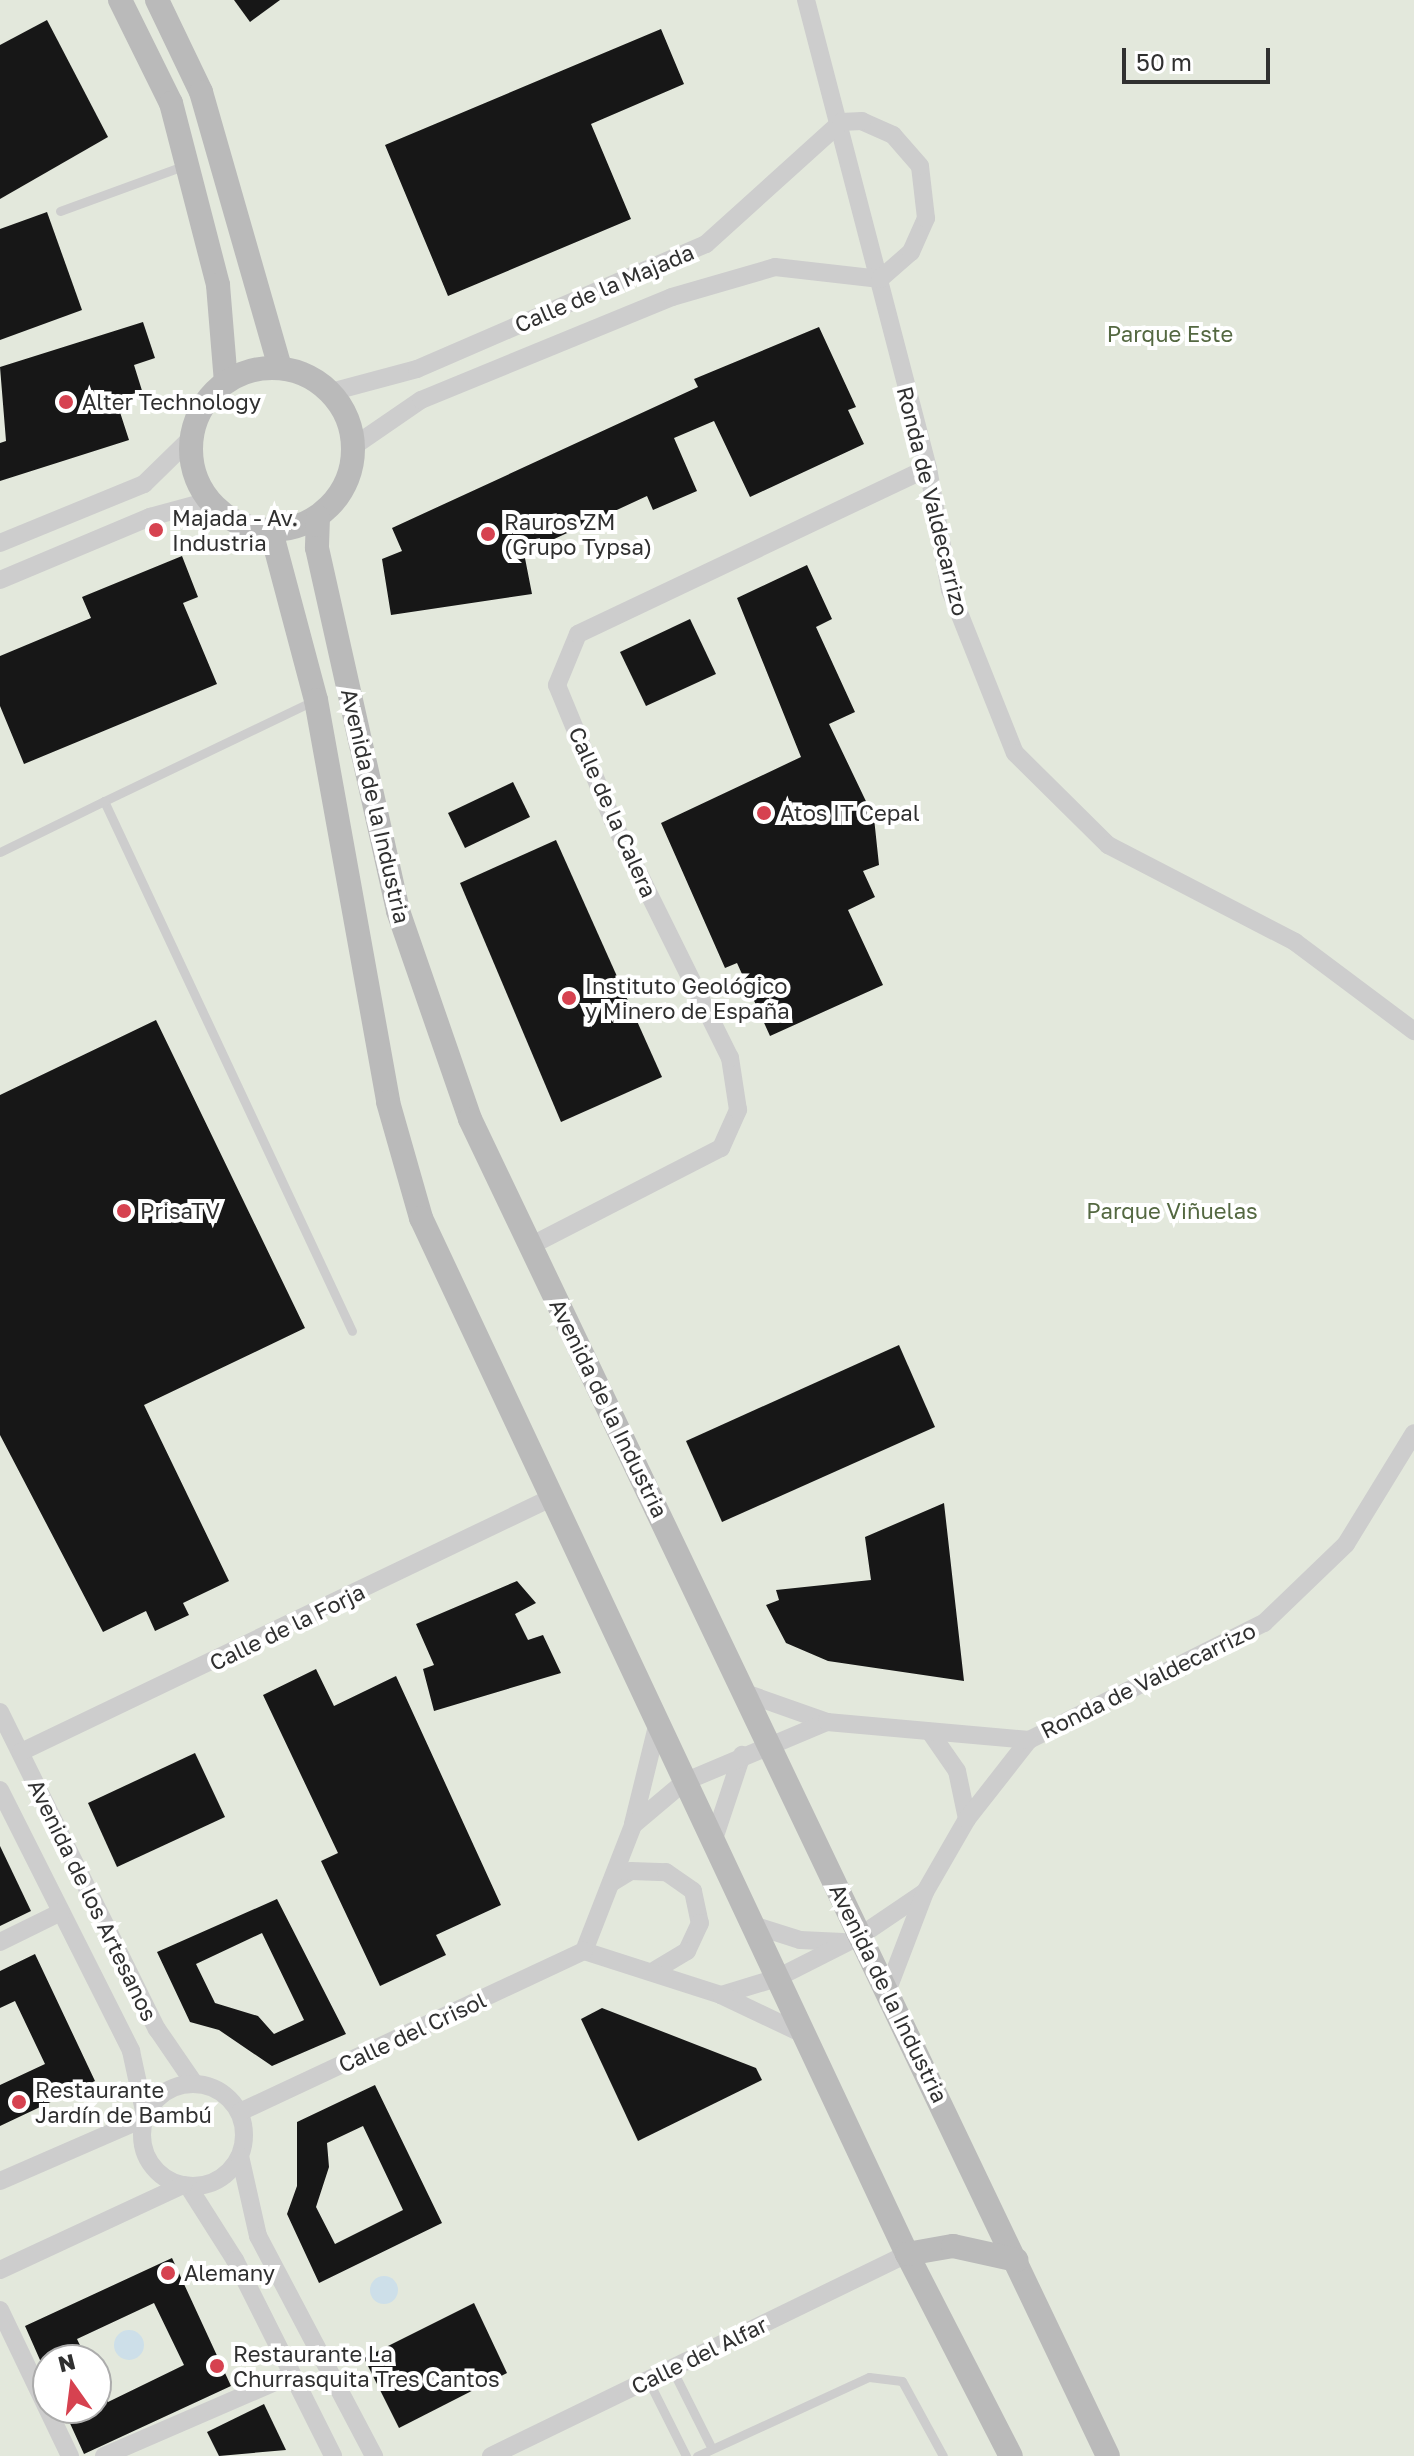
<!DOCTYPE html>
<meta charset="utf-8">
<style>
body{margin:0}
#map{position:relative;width:1414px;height:2456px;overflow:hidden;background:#fff;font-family:"Golos Text",sans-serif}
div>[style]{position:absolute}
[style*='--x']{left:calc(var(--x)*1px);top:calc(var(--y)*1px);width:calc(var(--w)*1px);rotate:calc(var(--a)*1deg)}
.green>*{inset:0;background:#e3e8dc}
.water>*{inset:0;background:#cddfe9}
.round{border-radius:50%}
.building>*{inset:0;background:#171717}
.lane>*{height:9px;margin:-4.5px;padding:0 4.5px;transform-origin:4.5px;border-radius:4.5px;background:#cdcdcd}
.street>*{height:18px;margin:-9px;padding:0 9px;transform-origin:9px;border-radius:9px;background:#cdcdcd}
.street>.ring{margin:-9px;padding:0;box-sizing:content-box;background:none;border:18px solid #cdcdcd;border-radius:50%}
.secondary>*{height:24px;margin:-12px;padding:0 12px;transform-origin:12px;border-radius:12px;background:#bababa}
.secondary>.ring{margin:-12px;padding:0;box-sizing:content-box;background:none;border:24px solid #bababa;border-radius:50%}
.dots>*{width:22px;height:22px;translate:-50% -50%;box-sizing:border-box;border:4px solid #fff;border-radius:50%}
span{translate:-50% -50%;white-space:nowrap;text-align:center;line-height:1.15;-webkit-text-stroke:8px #fff;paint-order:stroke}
.street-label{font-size:22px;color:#303030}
.park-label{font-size:22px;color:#546841}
.poi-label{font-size:22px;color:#303030}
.left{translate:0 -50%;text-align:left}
.north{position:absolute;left:32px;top:2344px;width:80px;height:80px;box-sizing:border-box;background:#fff;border:2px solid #acacac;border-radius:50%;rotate:346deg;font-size:22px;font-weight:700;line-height:32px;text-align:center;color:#303030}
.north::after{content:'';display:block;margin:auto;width:28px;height:36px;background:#d64250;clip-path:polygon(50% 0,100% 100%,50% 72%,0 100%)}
.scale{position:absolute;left:1122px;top:48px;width:148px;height:36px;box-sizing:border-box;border:4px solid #303030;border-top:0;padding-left:10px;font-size:24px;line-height:28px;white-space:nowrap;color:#303030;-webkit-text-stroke:6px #fff;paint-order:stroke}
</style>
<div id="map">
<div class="green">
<div style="clip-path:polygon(evenodd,0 0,1414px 0,1414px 2456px,0 2456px,0 0,48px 2360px,96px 2360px,96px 2408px,48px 2408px,48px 2360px)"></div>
</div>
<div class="water">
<div class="round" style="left:370px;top:2276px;width:28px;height:28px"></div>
<div class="round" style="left:114px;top:2330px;width:30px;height:30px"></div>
</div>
<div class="building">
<div style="clip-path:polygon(234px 0,280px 0,250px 22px)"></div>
<div style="clip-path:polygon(47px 20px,108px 137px,0 199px,0 45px)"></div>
<div style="clip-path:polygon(661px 29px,684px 84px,591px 124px,631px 219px,448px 296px,385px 145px)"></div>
<div style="clip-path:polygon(47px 212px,82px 310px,0 340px,0 229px)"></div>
<div style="clip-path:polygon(143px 322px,155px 358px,134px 365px,144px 397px,118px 406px,129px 440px,0 481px,0 443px,6px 441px,0 367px)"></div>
<div style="clip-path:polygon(819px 327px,856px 407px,848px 410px,864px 444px,750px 497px,714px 421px,674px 438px,697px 491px,653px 510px,647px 496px,524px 553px,532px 594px,391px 615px,382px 559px,402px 551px,392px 528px,698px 387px,694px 379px)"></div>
<div style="clip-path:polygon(182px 556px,198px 597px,183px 603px,217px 684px,24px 764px,0 706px,0 656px,91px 618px,82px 597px)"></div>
<div style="clip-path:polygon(807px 565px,832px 619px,816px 627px,855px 712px,829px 724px,874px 818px,879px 865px,863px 871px,875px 897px,848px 910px,883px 985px,770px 1036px,737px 963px,725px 968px,661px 823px,801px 757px,737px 598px)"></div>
<div style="clip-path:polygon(690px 619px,716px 674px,646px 706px,620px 652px)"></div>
<div style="clip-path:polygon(513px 782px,530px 817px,465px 848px,448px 813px)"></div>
<div style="clip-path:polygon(556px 840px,662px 1077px,561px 1122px,460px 883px)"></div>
<div style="clip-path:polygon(156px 1020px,305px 1328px,144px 1405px,229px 1581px,183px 1603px,189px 1615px,155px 1631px,146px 1611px,103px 1632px,0 1435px,0 1095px)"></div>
<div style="clip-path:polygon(899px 1345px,935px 1427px,722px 1522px,686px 1441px)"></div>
<div style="clip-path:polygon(944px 1503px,964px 1681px,828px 1661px,786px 1643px,766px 1605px,779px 1600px,776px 1590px,871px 1580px,865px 1537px)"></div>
<div style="clip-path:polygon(517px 1581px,536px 1603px,515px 1614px,528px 1640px,543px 1635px,561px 1673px,434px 1711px,423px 1669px,434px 1665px,416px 1624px)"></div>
<div style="clip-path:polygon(316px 1669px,334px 1706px,396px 1676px,501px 1905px,436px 1935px,446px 1955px,380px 1986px,321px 1861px,338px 1853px,263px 1695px)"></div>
<div style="clip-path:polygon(195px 1753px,225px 1817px,117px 1867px,88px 1803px)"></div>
<div style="clip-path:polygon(0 1846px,31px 1911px,0 1926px)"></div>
<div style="clip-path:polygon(evenodd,277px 1899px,346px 2034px,272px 2066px,219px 2030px,190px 2022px,157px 1952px,277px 1899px,262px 1933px,304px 2020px,274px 2034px,258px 2016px,215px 2003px,196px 1964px,262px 1933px)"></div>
<div style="clip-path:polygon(35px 1954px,95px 2081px,0 2126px,0 2085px,45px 2064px,15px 2001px,0 2008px,0 1971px)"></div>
<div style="clip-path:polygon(602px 2008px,756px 2068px,762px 2080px,638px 2141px,581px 2019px)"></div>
<div style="clip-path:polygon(evenodd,375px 2085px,442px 2223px,319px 2283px,287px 2214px,297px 2186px,297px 2122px,375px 2085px,363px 2126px,403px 2210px,335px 2244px,316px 2207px,329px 2167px,327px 2143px,363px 2126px)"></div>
<div style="clip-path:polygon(172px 2258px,231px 2386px,84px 2454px,63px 2408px,96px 2408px,96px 2378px,108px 2402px,184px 2365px,154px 2303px,77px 2339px,87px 2360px,40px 2360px,25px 2326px)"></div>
<div style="clip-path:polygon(474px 2303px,507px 2373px,399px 2428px,364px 2358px)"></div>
<div style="clip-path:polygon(264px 2404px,286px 2450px,219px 2456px,207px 2432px)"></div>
</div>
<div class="lane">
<div style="--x:60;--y:211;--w:134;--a:-20.1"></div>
<div style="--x:313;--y:701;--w:232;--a:154.4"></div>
<div style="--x:104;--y:801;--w:585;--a:64.92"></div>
<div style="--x:0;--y:852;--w:116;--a:-26.1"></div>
<div style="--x:672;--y:2369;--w:89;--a:63.4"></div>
<div style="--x:648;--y:2380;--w:85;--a:63.4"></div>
<div style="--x:697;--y:2456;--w:189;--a:-24.7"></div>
<div style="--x:869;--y:2377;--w:33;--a:7"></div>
<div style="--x:902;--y:2381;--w:85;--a:61.3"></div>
</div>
<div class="street">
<div style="--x:806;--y:0;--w:484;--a:75.4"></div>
<div style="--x:928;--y:468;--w:124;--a:79.8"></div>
<div style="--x:950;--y:590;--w:175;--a:68.3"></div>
<div style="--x:1015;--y:753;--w:131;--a:44.7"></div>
<div style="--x:1108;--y:845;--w:211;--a:27.4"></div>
<div style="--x:1295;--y:942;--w:149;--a:36.8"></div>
<div style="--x:331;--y:392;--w:89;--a:-15"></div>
<div style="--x:417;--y:369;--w:315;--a:-23.4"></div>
<div style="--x:706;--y:244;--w:182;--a:-42.1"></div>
<div style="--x:354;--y:446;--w:81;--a:-34.5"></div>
<div style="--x:421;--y:400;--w:271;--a:-22.3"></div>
<div style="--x:672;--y:297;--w:107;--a:-16.2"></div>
<div style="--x:775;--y:267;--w:106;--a:6.5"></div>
<div style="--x:880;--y:279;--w:41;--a:-41.1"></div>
<div style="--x:911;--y:252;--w:37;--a:-66"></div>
<div style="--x:926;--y:218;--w:52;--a:-96.6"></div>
<div style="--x:920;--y:166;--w:41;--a:-131.1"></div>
<div style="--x:893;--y:135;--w:34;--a:-156"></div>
<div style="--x:862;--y:121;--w:21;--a:177"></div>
<div style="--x:0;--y:543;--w:156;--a:-22.3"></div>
<div style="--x:144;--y:484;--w:66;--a:-44.4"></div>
<div style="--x:0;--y:580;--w:163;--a:-22.8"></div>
<div style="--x:150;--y:517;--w:61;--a:-15.2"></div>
<div style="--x:530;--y:1246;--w:215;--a:-27.2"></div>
<div style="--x:721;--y:1148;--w:42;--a:-65.9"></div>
<div style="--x:738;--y:1110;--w:53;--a:-98.7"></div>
<div style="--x:730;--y:1058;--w:264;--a:-116.3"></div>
<div style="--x:613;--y:821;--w:147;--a:-112.4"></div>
<div style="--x:557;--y:685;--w:55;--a:-67.6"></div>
<div style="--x:578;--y:634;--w:387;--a:-25.4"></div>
<div style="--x:748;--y:1694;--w:84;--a:19.5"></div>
<div style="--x:0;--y:1712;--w:354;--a:63.7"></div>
<div style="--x:157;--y:2029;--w:65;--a:55.6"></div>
<div style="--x:930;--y:1732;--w:47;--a:55.3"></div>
<div style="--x:957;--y:1771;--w:49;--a:78.2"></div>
<div style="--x:21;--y:1752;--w:588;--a:-25.61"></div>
<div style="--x:0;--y:1790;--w:292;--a:63.3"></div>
<div style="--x:131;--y:2051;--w:66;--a:77.7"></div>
<div style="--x:633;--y:1824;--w:101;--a:-76.2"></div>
<div style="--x:713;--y:1842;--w:92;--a:-71.6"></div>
<div style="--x:611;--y:1883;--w:23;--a:-31"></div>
<div style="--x:631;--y:1871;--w:35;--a:2"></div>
<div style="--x:666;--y:1872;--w:33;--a:35"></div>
<div style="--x:693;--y:1891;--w:33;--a:78"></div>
<div style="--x:700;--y:1923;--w:31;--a:115"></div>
<div style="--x:687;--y:1951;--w:37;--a:149"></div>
<div style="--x:753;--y:1925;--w:49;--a:17.7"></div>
<div style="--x:800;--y:1940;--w:43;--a:2.7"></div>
<div style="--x:0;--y:1942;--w:68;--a:-26.2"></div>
<div style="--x:584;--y:1951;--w:144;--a:17.8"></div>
<div style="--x:721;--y:1995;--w:59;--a:-16.9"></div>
<div style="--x:777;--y:1978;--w:93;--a:-26.8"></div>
<div style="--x:860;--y:1936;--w:78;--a:-34.1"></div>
<div style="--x:925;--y:1892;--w:84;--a:-60.1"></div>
<div style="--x:967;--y:1819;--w:100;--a:-51.9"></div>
<div style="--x:1029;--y:1740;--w:263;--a:-26.5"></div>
<div style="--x:1264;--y:1623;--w:114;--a:-43.9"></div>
<div style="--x:1346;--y:1544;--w:130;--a:-58.5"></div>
<div style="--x:584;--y:1951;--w:135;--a:-68.7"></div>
<div style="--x:633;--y:1825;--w:67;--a:-40.1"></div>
<div style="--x:684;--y:1782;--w:155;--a:-22.8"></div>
<div style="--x:827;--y:1722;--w:203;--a:5.1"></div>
<div style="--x:888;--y:1989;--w:104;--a:-69.1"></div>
<div style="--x:721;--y:1995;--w:91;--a:25.4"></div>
<div class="ring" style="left:142px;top:2084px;width:84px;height:84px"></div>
<div style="--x:240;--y:2112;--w:380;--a:-25.1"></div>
<div style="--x:240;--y:2156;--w:82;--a:77.3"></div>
<div style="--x:258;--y:2236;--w:249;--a:62.2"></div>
<div style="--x:0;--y:2181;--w:158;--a:-23.5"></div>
<div style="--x:188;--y:2186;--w:88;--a:57.6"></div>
<div style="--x:235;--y:2260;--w:219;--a:63.4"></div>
<div style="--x:0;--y:2270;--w:202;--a:-24.9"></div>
<div style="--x:0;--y:2310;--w:162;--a:64.4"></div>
<div style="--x:104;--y:2456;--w:204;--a:-23.4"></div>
<div style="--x:491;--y:2456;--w:462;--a:-25.9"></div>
</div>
<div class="secondary">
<div style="--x:120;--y:0;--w:115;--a:63.7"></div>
<div style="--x:171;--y:103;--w:188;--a:75.5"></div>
<div style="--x:218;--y:285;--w:97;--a:85.3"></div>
<div style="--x:157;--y:0;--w:102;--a:64.4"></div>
<div style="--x:201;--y:92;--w:287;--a:74"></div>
<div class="ring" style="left:191px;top:368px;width:138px;height:138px"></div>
<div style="--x:318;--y:517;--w:31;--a:92"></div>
<div style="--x:317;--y:548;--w:372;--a:77.4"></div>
<div style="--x:398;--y:911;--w:220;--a:70.9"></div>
<div style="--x:470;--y:1119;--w:1481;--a:64.49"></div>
<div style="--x:271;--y:531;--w:175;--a:75.1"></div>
<div style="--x:316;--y:700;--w:408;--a:79.8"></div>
<div style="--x:388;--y:1102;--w:121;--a:74.1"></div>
<div style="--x:421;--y:1218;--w:1144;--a:64.87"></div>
<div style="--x:907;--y:2254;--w:227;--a:62.8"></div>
<div style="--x:907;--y:2254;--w:47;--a:-9.9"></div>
<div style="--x:953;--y:2246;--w:65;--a:12.5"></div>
</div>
<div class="dots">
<div style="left:66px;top:402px;background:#d64250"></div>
<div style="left:156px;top:530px;background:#d64250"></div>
<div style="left:488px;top:534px;background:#d64250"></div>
<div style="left:764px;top:813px;background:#d64250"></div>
<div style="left:569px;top:998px;background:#d64250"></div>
<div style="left:124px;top:1211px;background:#d64250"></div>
<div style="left:19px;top:2102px;background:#d64250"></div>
<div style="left:168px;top:2273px;background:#d64250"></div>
<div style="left:217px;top:2366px;background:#d64250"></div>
</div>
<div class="street-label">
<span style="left:604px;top:288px;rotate:-23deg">Calle de la Majada</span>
<span style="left:933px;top:501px;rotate:76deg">Ronda de Valdecarrizo</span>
<span style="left:376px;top:806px;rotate:77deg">Avenida de la Industria</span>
<span style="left:613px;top:812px;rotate:66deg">Calle de la Calera</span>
<span style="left:609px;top:1408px;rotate:64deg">Avenida de la Industria</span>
<span style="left:287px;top:1627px;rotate:-26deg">Calle de la Forja</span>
<span style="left:1148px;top:1680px;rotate:-26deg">Ronda de Valdecarrizo</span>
<span style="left:93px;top:1900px;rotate:64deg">Avenida de los Artesanos</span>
<span style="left:889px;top:1993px;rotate:64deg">Avenida de la Industria</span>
<span style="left:412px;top:2032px;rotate:-25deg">Calle del Crisol</span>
<span style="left:699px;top:2355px;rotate:-26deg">Calle del Alfar</span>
</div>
<div class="park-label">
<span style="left:1170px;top:334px">Parque Este</span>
<span style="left:1172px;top:1211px">Parque Viñuelas</span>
</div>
<div class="poi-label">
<span class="left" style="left:82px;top:402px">Alter Technology</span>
<span class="left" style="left:172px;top:530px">Majada - Av.<br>Industria</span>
<span class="left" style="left:504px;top:534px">Rauros ZM<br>(Grupo Typsa)</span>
<span class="left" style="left:780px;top:813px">Atos IT Cepal</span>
<span class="left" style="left:585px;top:998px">Instituto Geológico<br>y Minero de España</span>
<span class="left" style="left:140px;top:1211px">PrisaTV</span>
<span class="left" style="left:35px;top:2102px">Restaurante<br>Jardín de Bambú</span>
<span class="left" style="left:184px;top:2273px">Alemany</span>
<span class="left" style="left:233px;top:2366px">Restaurante La<br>Churrasquita Tres Cantos</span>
</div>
<div class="north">N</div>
<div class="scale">50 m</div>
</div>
